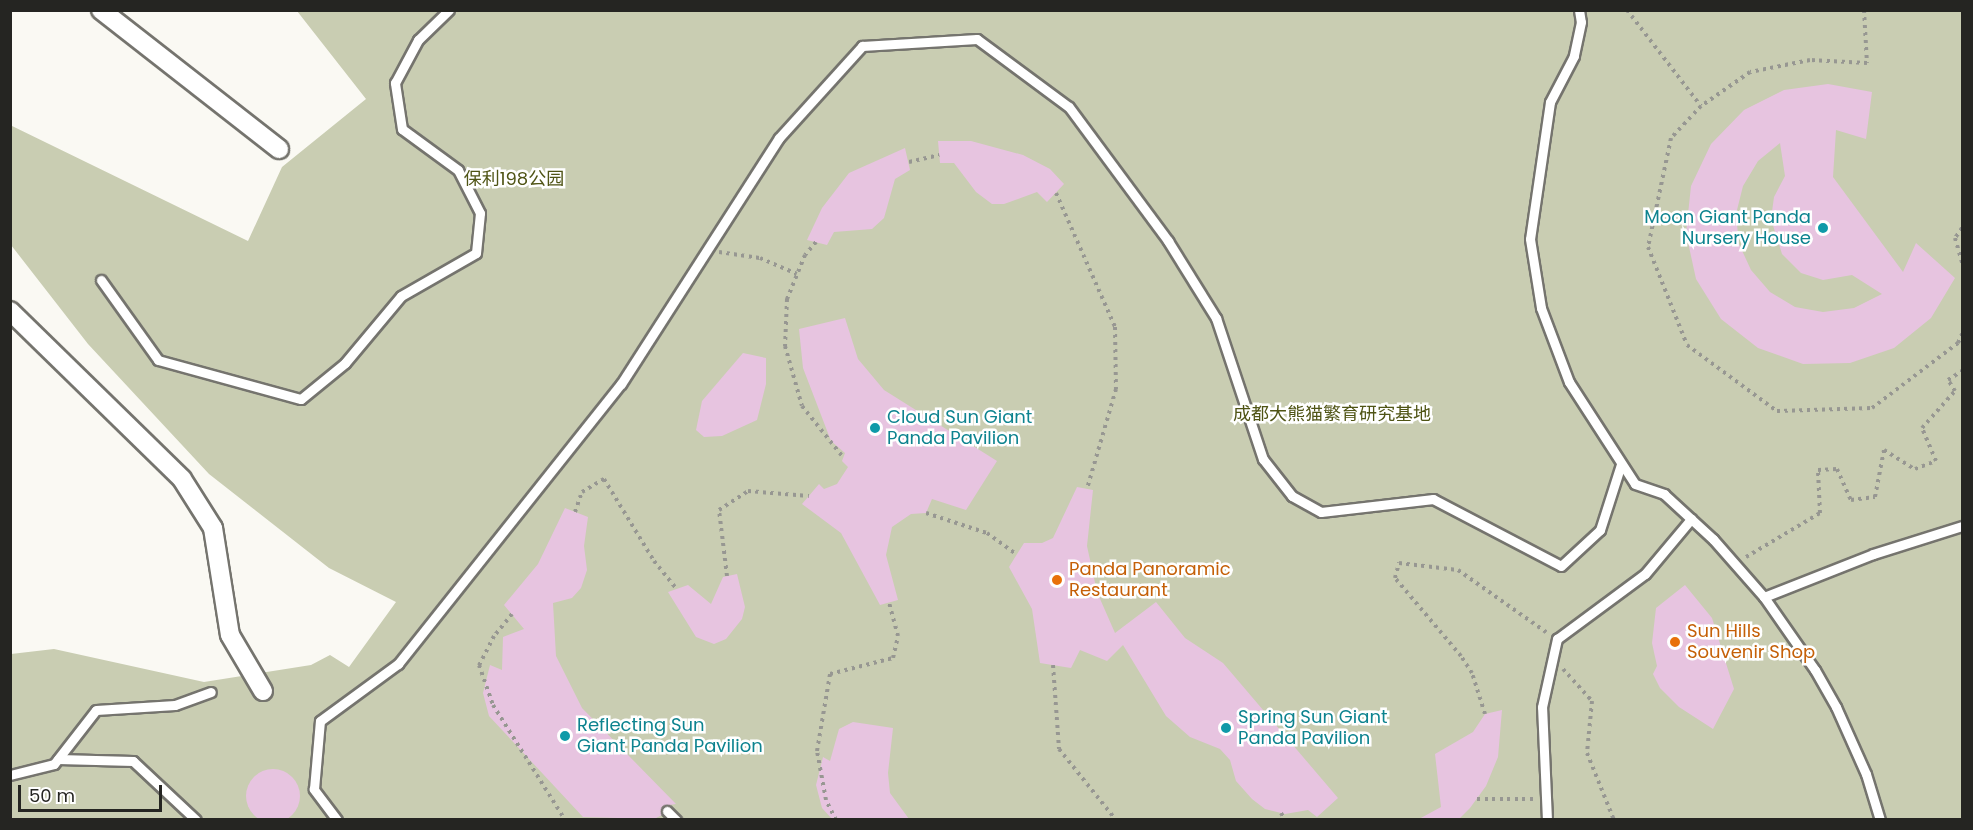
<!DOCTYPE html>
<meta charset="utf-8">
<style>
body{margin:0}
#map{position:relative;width:1973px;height:830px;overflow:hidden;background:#faf9f3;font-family:Poppins,"Noto Sans SC",sans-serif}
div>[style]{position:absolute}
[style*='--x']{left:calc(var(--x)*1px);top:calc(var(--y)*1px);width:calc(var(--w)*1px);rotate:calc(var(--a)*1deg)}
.green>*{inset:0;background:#c9cdb2}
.building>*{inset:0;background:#e7c4e0}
.round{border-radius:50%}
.path>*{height:4px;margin-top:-2px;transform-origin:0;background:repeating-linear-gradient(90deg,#979792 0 3px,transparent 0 7.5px)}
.roads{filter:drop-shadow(2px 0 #75746e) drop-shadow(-2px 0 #75746e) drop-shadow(0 2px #75746e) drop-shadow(0 -2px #75746e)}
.service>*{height:9px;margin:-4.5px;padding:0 4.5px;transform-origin:4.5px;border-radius:4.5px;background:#fff}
.minor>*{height:18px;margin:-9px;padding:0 9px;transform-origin:9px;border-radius:9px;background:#fff}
.dots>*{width:16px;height:16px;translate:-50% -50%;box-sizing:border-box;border:3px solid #fff;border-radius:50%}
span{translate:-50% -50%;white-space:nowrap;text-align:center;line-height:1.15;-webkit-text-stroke:5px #fff;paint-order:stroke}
.park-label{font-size:18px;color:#4f5415}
.culture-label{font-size:18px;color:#0d838f}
.right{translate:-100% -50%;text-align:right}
.left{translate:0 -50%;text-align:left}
.food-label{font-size:18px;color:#c56008}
.frame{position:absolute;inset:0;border:12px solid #252522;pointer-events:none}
.scale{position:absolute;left:18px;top:785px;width:144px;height:27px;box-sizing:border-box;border:3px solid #252522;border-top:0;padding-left:8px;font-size:18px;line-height:21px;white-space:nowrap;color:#252522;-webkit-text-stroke:4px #fff;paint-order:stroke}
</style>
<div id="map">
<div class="green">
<div style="clip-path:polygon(297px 11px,1962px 11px,1962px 819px,11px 819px,11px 654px,54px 649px,204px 682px,311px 665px,330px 655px,349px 667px,396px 602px,329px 568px,209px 474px,88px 344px,11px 245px,10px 125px,248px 241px,282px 167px,366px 99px)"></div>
</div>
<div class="building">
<div style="clip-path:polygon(evenodd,1828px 84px,1872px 92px,1866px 139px,1836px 130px,1833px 177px,1903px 272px,1916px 243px,1955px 278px,1931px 318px,1894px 348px,1850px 363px,1803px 364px,1758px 348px,1721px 319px,1696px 279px,1686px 233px,1691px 186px,1711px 144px,1744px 110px,1784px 90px,1828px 84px,1780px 143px,1785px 176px,1774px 197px,1771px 219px,1782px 254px,1801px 273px,1823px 280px,1852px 275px,1882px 294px,1854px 308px,1823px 312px,1795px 307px,1770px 292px,1751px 270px,1739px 244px,1736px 214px,1743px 186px,1758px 161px,1780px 143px)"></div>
<div style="clip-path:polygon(938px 141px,971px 141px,1023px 155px,1050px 169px,1064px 184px,1047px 202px,1037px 192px,1004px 204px,992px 204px,976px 192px,954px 163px,940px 163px)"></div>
<div style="clip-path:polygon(905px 148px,910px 170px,895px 179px,884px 218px,872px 229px,834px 232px,827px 245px,807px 240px,822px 208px,849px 173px)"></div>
<div style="clip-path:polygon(845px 318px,858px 359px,884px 390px,997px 461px,966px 510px,932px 499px,926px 513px,911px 514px,892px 527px,886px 555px,898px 600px,880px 605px,841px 533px,802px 504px,819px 484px,824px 489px,837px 484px,848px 467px,842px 461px,845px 453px,831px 441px,803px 368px,799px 329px)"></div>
<div style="clip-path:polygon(743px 353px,766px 358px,766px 384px,757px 420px,722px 436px,704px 437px,696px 430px,702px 401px)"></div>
<div style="clip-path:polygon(1077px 487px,1093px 490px,1087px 546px,1097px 592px,1115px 633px,1156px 602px,1185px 638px,1223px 663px,1338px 798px,1317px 817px,1308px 810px,1285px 814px,1265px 809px,1252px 799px,1236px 781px,1230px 760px,1220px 749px,1190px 737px,1166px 716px,1123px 645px,1107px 661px,1080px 650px,1071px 668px,1040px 663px,1032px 609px,1009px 567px,1024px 543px,1042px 543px,1053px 538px)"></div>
<div style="clip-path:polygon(565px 508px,588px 517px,584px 546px,587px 570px,581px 588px,572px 598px,553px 603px,556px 656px,582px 708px,676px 804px,663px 806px,662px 815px,654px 819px,583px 817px,489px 716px,483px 693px,490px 665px,502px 670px,503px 637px,524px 629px,504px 605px,538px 564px)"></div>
<div style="clip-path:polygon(737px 574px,745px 607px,742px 619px,726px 639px,714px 644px,696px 637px,668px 592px,688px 585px,711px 604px,723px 577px)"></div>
<div style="clip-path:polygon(1685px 585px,1712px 618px,1734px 689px,1713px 729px,1679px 707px,1660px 688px,1653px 674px,1657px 666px,1652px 643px,1656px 608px)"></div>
<div style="clip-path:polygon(1502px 710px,1498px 757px,1486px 786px,1470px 808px,1459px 819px,1419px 819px,1441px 807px,1435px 754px,1473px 732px,1485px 714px)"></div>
<div style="clip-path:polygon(853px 722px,893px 728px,888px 773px,890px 793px,909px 819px,832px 819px,822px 808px,816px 785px,823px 757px,830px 761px,839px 729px)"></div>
<div class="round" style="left:246px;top:769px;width:54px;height:54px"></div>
</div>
<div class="path">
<div style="--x:1627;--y:10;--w:121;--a:52.4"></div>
<div style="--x:1864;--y:10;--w:53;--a:86.8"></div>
<div style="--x:1867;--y:63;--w:57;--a:-177"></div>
<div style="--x:1810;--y:60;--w:61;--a:168.7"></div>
<div style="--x:1750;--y:72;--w:60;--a:145.2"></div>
<div style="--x:1701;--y:106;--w:44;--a:133.2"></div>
<div style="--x:1671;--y:138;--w:111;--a:101.9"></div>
<div style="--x:1648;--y:247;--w:105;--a:68.3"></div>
<div style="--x:1687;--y:345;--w:112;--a:36.3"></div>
<div style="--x:1777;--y:411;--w:95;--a:-1.8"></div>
<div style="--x:1872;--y:408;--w:108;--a:-37.1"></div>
<div style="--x:1958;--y:343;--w:10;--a:-66"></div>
<div style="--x:909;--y:162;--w:31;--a:-13"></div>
<div style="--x:1056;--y:193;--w:146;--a:66.2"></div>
<div style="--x:1115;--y:327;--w:62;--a:89.1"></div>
<div style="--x:1116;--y:389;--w:104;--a:106.2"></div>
<div style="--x:1962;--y:228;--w:12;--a:125"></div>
<div style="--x:1955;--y:238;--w:26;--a:74"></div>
<div style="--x:816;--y:242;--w:17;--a:130"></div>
<div style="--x:805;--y:255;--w:48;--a:112.2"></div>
<div style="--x:787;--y:299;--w:47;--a:92.4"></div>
<div style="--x:785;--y:346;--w:62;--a:74.2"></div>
<div style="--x:802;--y:406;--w:65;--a:51.2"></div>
<div style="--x:719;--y:252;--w:41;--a:8.3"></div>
<div style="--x:760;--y:258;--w:40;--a:23.4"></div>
<div style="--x:575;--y:512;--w:21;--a:-71"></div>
<div style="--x:582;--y:492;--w:26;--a:-31"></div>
<div style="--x:604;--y:479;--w:96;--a:58.6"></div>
<div style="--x:654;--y:561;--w:36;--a:51"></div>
<div style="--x:926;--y:513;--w:64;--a:18.2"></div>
<div style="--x:987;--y:533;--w:37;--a:36"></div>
<div style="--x:1746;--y:557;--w:86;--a:-30.7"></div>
<div style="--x:1820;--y:513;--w:43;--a:-92.7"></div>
<div style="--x:1818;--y:470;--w:19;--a:-3"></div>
<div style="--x:1837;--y:469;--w:34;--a:66"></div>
<div style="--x:1851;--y:500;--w:24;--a:-7"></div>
<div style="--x:1875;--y:497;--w:48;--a:-79.2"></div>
<div style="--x:1884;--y:450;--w:36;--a:32"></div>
<div style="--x:1915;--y:469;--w:22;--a:-21"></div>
<div style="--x:1936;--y:461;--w:36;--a:-113"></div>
<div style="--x:1922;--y:428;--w:50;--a:-48.3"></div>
<div style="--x:1955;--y:391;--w:13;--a:-122"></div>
<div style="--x:1948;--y:380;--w:17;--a:-33"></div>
<div style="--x:727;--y:576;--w:66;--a:-96.9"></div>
<div style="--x:719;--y:510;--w:35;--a:-33"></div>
<div style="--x:748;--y:491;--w:61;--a:4.7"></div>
<div style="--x:512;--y:614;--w:28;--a:129"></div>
<div style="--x:494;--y:636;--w:33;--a:117"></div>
<div style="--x:479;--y:665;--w:42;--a:70.7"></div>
<div style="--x:493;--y:705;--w:136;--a:57.9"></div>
<div style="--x:1053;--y:665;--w:84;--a:85.9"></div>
<div style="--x:1059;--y:749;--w:91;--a:51.2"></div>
<div style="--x:1563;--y:669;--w:43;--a:47.8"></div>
<div style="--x:1592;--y:701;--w:52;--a:95.5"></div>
<div style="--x:1587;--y:753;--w:72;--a:68.1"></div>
<div style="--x:1485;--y:714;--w:43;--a:-107.6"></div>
<div style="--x:1472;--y:673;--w:20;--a:-123"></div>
<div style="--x:1461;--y:656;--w:102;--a:-130.2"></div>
<div style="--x:1395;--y:578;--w:16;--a:-75"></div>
<div style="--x:1399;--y:563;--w:59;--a:6.8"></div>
<div style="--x:1458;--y:570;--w:108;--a:35.2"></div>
<div style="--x:1477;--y:799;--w:57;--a:0"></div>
<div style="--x:1281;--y:813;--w:8;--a:60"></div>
<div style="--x:836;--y:820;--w:22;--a:-117"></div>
<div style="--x:826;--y:800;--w:50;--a:-100.4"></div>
<div style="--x:817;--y:751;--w:78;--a:-80.4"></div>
<div style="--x:830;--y:674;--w:65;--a:-14.3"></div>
<div style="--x:893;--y:658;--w:23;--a:-77"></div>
<div style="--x:898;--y:636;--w:34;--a:-105"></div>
</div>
<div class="roads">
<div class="service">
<div style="--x:1579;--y:10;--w:12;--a:81"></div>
<div style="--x:1581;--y:22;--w:35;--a:102"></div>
<div style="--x:1574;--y:56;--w:52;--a:117.6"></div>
<div style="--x:1550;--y:102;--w:138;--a:98.3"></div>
<div style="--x:1530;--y:239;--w:70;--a:80.9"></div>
<div style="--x:1541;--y:308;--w:79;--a:69.3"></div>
<div style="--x:1569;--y:382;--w:121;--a:57.1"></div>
<div style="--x:1635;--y:484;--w:31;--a:19"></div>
<div style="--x:1664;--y:494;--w:67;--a:42.6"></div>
<div style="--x:1713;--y:539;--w:77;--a:48.7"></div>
<div style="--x:1764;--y:597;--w:89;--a:55.1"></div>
<div style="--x:1815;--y:670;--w:43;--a:60.4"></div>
<div style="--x:1836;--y:707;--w:73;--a:65.9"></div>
<div style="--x:1866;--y:774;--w:48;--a:73.1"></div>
<div style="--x:101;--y:280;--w:98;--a:54.5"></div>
<div style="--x:158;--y:360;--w:148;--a:15.3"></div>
<div style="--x:301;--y:399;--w:57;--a:-39.3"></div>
<div style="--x:345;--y:363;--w:87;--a:-50.1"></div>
<div style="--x:401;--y:296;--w:86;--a:-29.8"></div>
<div style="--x:476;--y:253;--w:40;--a:-84.3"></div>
<div style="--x:480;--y:213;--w:48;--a:-117.1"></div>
<div style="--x:458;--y:170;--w:69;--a:-143.8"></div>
<div style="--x:402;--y:129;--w:47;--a:-98.7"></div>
<div style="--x:395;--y:83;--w:49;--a:-61.9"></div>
<div style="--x:418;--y:40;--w:43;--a:-44.1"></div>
<div style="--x:1764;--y:597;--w:117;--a:-21.5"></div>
<div style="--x:1873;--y:554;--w:93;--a:-17.5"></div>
<div style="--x:58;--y:759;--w:75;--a:1.5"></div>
<div style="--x:133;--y:761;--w:86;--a:43.1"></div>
<div style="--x:10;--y:775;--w:45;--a:-14"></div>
<div style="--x:54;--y:764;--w:68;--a:-52.1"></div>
<div style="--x:96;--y:710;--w:79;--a:-3.6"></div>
<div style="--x:175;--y:705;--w:38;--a:-20"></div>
<div style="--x:667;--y:811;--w:13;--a:45"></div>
<div style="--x:337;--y:820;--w:39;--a:-127"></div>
<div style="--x:314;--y:789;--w:68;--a:-85"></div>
<div style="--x:320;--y:721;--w:97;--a:-36.2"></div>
<div style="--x:398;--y:664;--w:358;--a:-51.5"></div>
<div style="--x:621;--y:384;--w:292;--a:-57.3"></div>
<div style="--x:779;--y:138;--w:124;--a:-47.9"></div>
<div style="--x:862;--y:46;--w:115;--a:-3.5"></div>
<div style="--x:977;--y:39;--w:114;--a:36.5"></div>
<div style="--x:1069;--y:107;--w:167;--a:53.5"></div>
<div style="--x:1168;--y:241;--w:91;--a:58.1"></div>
<div style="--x:1216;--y:318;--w:149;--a:71.6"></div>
<div style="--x:1263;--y:459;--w:47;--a:51.9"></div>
<div style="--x:1292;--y:496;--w:33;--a:29"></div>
<div style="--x:1321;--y:512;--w:113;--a:-6.6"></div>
<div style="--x:1433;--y:499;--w:144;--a:27.6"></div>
<div style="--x:1561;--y:566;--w:53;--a:-42.7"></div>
<div style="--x:1600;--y:530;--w:69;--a:-72.3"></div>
<div style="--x:1547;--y:820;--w:113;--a:-92.5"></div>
<div style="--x:1542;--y:707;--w:70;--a:-77.6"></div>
<div style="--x:1557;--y:639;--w:109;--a:-36.5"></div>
<div style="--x:1645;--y:574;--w:72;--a:-50.1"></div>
</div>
<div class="minor">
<div style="--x:101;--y:10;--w:226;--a:38"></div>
<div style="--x:10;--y:311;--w:240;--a:44.3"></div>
<div style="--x:182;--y:479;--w:58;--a:57.7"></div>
<div style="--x:213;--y:528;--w:108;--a:81"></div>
<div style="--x:230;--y:635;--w:65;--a:59.5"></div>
</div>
</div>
<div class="dots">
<div style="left:1823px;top:228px;background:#0f9aa8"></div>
<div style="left:875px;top:428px;background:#0f9aa8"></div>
<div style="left:1057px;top:580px;background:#e8710a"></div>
<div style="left:1675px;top:642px;background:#e8710a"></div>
<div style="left:1226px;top:728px;background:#0f9aa8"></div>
<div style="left:565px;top:736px;background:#0f9aa8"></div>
</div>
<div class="park-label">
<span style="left:514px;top:179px">保利198公园</span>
<span style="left:1332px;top:414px">成都大熊猫繁育研究基地</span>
</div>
<div class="culture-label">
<span class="right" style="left:1811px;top:228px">Moon Giant Panda<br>Nursery House</span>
<span class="left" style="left:887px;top:428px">Cloud Sun Giant<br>Panda Pavilion</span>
<span class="left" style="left:1238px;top:728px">Spring Sun Giant<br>Panda Pavilion</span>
<span class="left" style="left:577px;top:736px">Reflecting Sun<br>Giant Panda Pavilion</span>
</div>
<div class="food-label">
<span class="left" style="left:1069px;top:580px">Panda Panoramic<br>Restaurant</span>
<span class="left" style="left:1687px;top:642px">Sun Hills<br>Souvenir Shop</span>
</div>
<div class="frame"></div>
<div class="scale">50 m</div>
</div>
